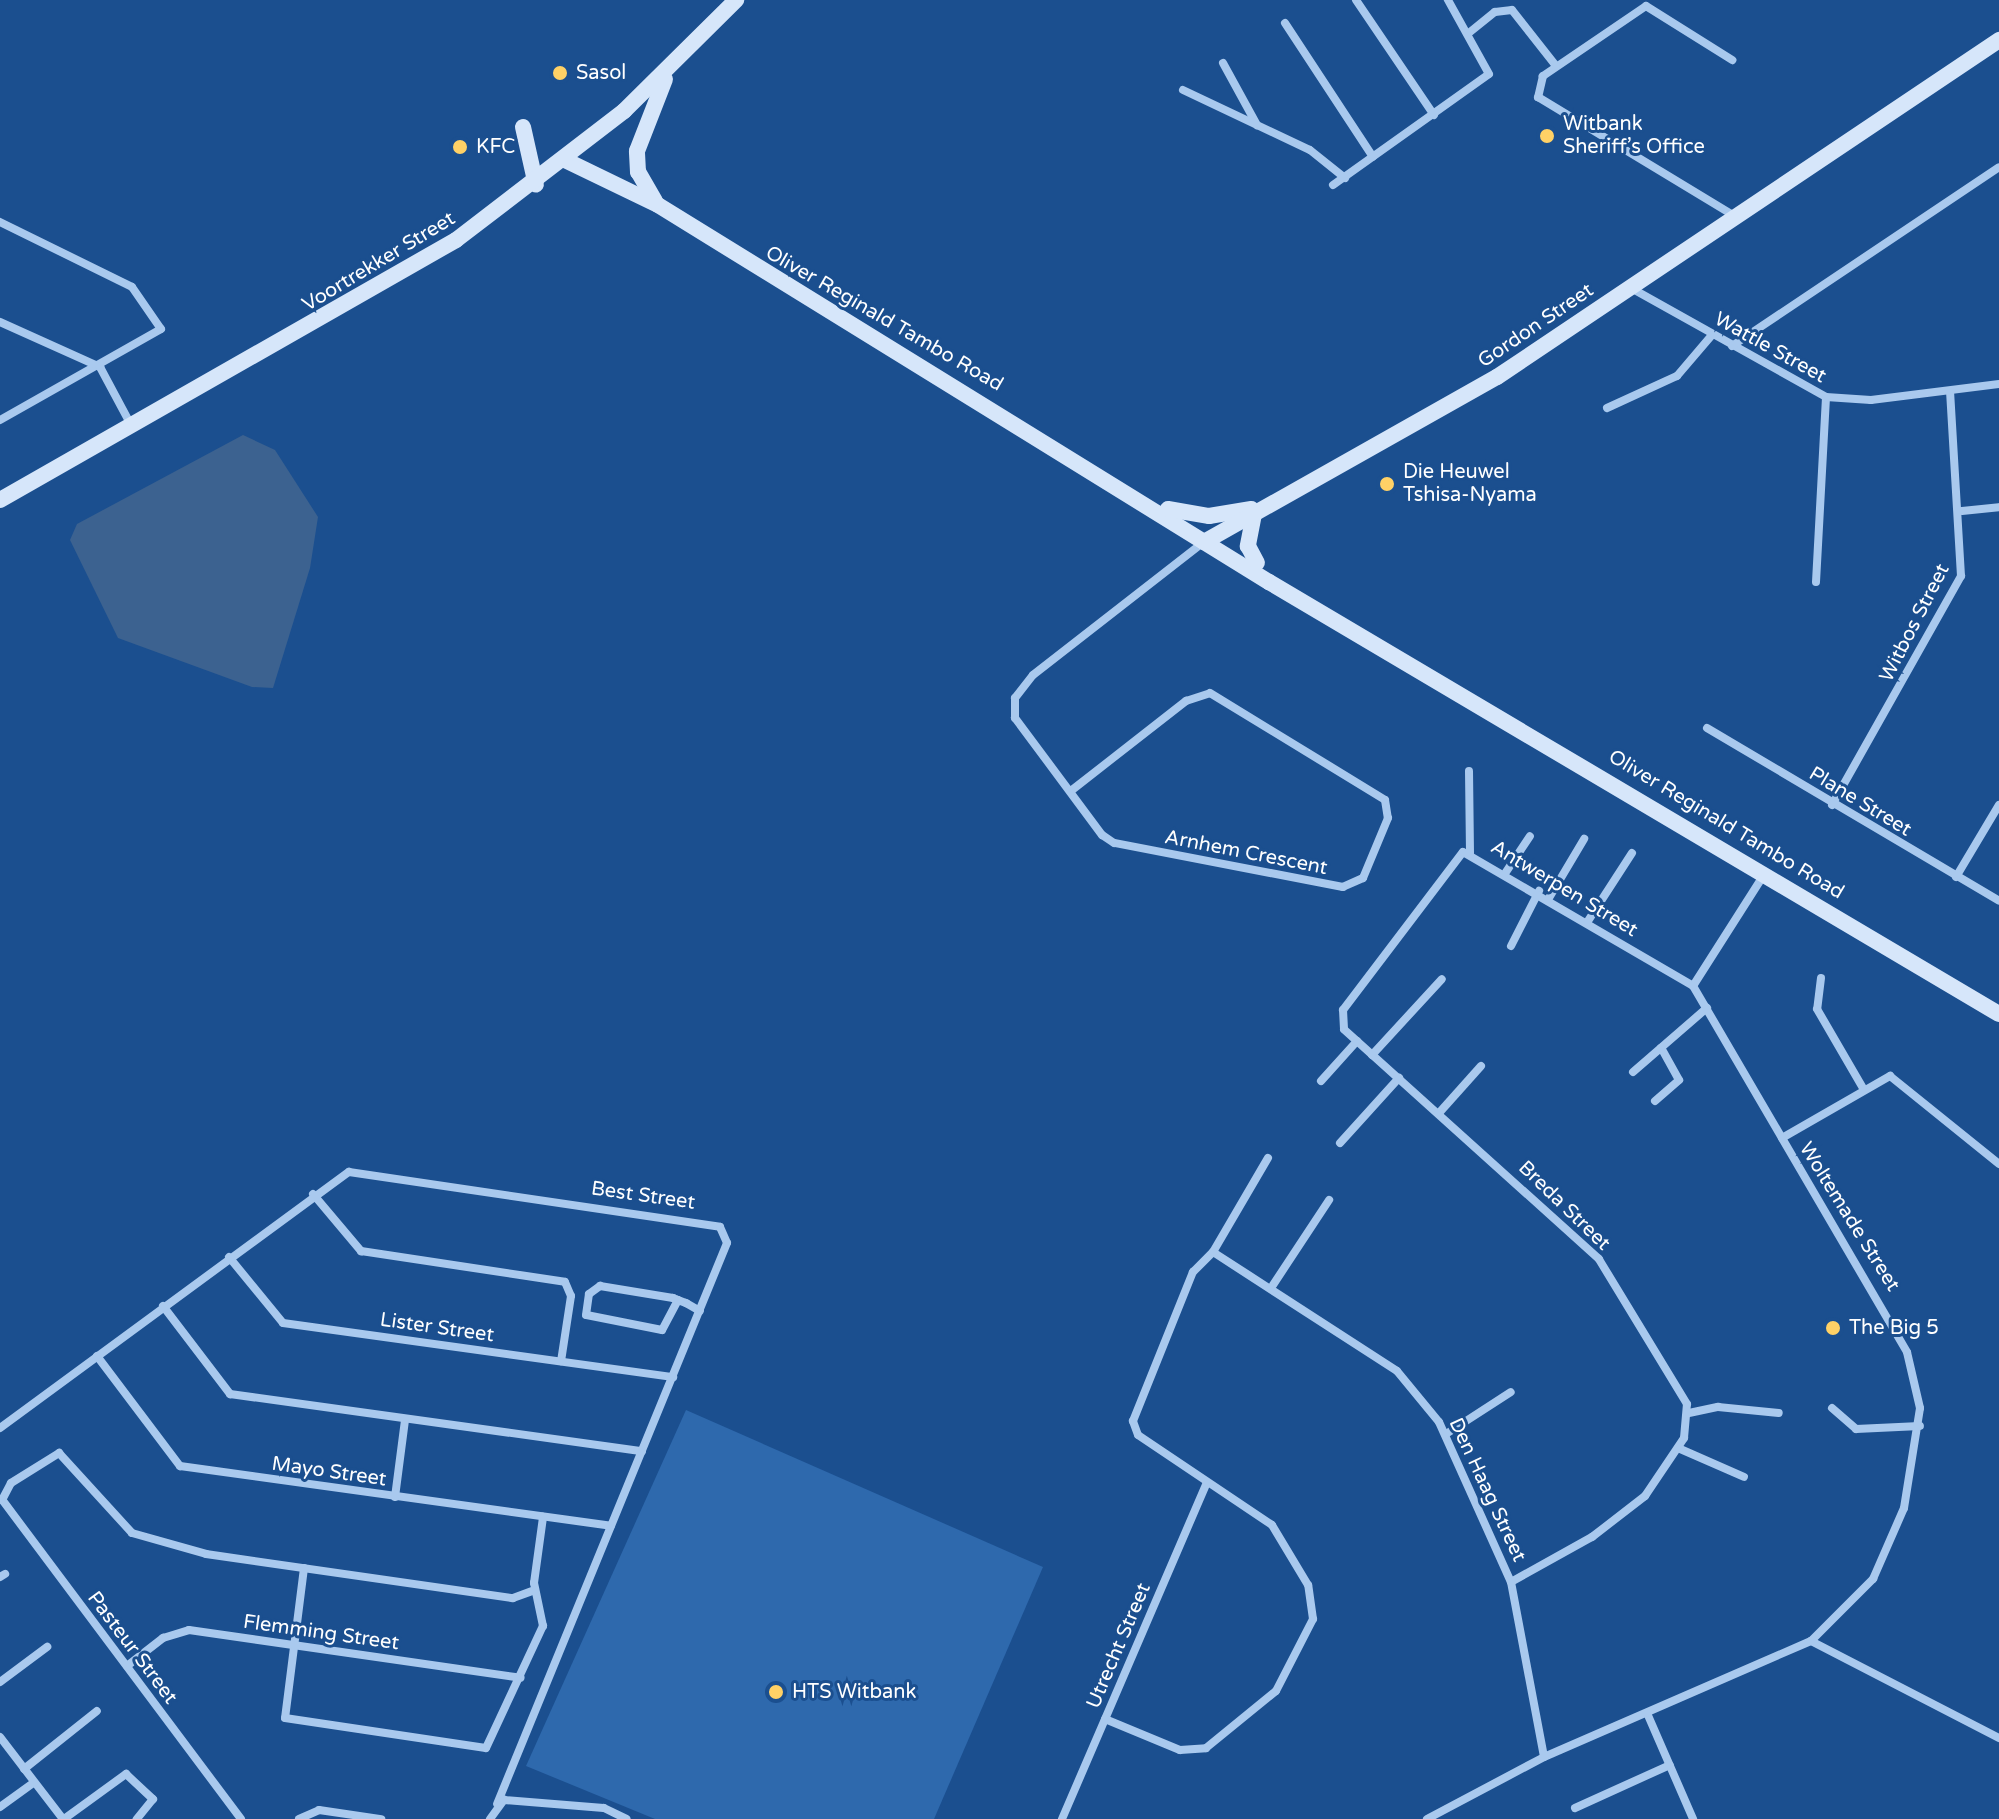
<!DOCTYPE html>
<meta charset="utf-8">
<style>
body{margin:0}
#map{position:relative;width:1999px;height:1819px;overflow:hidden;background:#1b4f8f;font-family:"Varela Round",sans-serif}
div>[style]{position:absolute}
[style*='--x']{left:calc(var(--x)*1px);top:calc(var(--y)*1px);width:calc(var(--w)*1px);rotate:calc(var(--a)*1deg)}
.green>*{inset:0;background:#2e69ad}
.water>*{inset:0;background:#3c6290}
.street>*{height:8px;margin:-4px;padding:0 4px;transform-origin:4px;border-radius:4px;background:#a9c9ee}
.secondary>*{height:16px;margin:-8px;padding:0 8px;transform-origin:8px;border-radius:8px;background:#d6e6fa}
.dots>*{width:22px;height:22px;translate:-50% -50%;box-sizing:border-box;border:4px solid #1b4f8f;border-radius:50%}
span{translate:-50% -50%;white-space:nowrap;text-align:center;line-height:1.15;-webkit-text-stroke:6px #1b4f8f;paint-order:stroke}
.poi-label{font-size:20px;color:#fff}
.left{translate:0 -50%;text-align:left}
.street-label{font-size:20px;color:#fff}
</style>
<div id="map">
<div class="green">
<div style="clip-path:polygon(686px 1410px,1043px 1567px,934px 1819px,655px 1819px,526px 1766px)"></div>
</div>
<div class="water">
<div style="clip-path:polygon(243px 435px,275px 450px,318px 517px,310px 568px,273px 688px,252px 687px,118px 638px,70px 540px,77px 524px)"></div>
</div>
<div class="street">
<div style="--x:1356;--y:0;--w:139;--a:55.9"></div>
<div style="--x:1646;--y:6;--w:125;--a:145.8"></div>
<div style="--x:1543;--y:76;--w:22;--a:103"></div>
<div style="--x:1538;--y:97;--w:232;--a:31.2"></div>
<div style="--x:1646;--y:6;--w:102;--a:32.1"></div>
<div style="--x:1285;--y:23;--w:160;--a:56.7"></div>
<div style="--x:1470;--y:32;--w:32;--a:-39"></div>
<div style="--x:1495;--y:12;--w:17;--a:-7"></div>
<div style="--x:1512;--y:10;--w:71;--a:51.8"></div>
<div style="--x:1223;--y:63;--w:71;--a:61.3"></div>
<div style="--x:1183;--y:90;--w:140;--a:25.3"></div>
<div style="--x:1310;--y:150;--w:45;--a:38.7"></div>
<div style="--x:1333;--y:185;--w:191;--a:-35.4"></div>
<div style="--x:1489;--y:74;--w:85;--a:-119"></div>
<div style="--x:0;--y:222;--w:147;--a:26.2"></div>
<div style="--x:132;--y:287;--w:51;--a:55.4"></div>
<div style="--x:161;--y:329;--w:185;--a:150.5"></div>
<div style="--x:1631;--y:288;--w:223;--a:29.2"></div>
<div style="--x:1826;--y:397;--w:45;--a:3.8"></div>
<div style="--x:1871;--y:400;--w:129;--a:-7.1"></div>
<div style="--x:0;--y:322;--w:110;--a:24.2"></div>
<div style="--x:100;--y:367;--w:66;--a:61.9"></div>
<div style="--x:1732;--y:346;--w:321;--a:-33.8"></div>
<div style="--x:1607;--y:408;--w:77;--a:-24.6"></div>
<div style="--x:1677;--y:376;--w:54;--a:-49.5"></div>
<div style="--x:1962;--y:511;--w:37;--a:-6"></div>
<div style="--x:1816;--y:582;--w:185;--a:-86.9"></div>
<div style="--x:1707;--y:728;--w:339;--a:30.6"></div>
<div style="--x:1469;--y:771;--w:82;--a:89.3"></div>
<div style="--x:1072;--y:790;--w:145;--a:-38"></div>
<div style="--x:1186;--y:701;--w:25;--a:-18"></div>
<div style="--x:1210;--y:693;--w:205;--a:31.4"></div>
<div style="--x:1385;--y:800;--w:18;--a:81"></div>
<div style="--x:1388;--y:818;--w:65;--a:112.6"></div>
<div style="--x:1363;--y:878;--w:22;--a:156"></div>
<div style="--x:1343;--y:887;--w:233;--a:-169.1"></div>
<div style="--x:1114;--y:843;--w:14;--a:-146"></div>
<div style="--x:1102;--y:835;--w:146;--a:-126.6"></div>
<div style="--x:1015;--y:718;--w:20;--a:-90"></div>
<div style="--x:1015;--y:698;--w:29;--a:-52"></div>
<div style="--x:1033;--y:675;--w:217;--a:-37.9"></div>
<div style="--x:1832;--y:805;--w:263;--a:-60.6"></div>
<div style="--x:1961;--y:576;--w:185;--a:-93.4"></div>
<div style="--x:1506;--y:872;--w:43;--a:-56.3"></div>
<div style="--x:1956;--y:877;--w:84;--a:-59.2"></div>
<div style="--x:1549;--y:898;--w:69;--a:-59.3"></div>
<div style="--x:1588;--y:921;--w:81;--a:-57.1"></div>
<div style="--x:1511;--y:946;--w:62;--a:-63"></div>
<div style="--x:1821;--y:978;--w:31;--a:97"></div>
<div style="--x:1817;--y:1009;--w:91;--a:59.8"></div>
<div style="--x:1372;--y:1055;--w:103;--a:-47.4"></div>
<div style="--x:1633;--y:1072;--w:98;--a:-40.9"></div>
<div style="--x:1321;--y:1081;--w:54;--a:-48"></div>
<div style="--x:1655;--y:1101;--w:32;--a:-41"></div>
<div style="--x:1679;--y:1080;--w:37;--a:-119"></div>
<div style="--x:1439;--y:1113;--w:63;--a:-48.2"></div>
<div style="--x:1782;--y:1138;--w:125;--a:-29.9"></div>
<div style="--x:1890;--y:1076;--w:140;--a:38.9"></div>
<div style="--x:1340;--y:1143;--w:88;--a:-47.8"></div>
<div style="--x:313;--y:1194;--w:75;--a:49.9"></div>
<div style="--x:361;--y:1251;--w:206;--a:8.6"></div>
<div style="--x:565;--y:1282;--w:15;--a:67"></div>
<div style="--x:571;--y:1296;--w:66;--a:98.7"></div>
<div style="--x:1213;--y:1252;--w:219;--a:32.9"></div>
<div style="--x:1397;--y:1371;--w:66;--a:50.5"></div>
<div style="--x:1439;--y:1422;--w:175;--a:65.8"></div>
<div style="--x:1511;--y:1582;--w:178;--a:79.3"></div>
<div style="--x:229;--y:1257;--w:85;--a:50.7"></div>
<div style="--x:283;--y:1323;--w:394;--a:7.9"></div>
<div style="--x:1273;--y:1285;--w:102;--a:-56.6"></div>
<div style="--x:678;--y:1300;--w:34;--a:118"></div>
<div style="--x:662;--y:1330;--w:77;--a:-168.8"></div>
<div style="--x:586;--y:1315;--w:21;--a:-82"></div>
<div style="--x:589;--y:1294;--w:14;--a:-36"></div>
<div style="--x:600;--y:1286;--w:74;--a:9.3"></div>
<div style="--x:673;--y:1298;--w:5;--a:22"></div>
<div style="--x:678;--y:1300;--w:9;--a:21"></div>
<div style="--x:686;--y:1303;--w:16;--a:30"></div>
<div style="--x:163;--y:1306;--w:111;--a:52.7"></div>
<div style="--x:230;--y:1394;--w:416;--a:7.9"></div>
<div style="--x:97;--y:1356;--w:138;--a:53"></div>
<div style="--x:180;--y:1466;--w:435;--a:7.9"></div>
<div style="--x:1832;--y:1408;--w:32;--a:41"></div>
<div style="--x:1856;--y:1429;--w:64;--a:-2.7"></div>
<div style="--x:1689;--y:1413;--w:30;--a:-12"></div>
<div style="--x:1718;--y:1407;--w:61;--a:5.6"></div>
<div style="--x:0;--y:1428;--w:433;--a:-36.3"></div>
<div style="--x:349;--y:1172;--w:375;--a:8.4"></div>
<div style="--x:720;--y:1227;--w:17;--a:66"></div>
<div style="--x:727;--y:1243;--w:606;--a:112.29"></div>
<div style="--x:1446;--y:1434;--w:77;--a:-32.9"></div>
<div style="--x:1678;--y:1448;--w:72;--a:23.7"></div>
<div style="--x:395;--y:1497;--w:78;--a:-82.6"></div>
<div style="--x:304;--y:1568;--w:151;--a:97.2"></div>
<div style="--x:285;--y:1718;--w:203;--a:8.5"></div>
<div style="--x:486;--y:1748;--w:135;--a:-65"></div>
<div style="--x:543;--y:1626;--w:44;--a:-101.8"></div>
<div style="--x:534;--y:1583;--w:67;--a:-82.2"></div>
<div style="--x:0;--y:1577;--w:6;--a:-31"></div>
<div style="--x:1511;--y:1582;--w:93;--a:-29.1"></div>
<div style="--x:1592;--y:1537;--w:67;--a:-37.7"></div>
<div style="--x:1645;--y:1496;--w:70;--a:-56.1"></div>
<div style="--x:1684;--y:1438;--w:34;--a:-85"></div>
<div style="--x:1687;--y:1404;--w:170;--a:-121.3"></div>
<div style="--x:1599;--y:1259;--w:343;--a:-138"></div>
<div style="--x:1344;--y:1029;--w:19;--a:-93"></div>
<div style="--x:1343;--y:1010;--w:198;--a:-52.8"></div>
<div style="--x:1463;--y:852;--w:266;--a:30.2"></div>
<div style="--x:1811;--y:1641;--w:212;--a:27.3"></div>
<div style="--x:127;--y:1666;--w:46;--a:-37.9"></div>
<div style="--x:163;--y:1638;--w:27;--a:-17"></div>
<div style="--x:189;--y:1630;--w:335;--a:8.2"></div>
<div style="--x:0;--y:1682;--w:59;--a:-36.7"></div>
<div style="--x:1647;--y:1713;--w:116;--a:66.5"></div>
<div style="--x:1105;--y:1719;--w:81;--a:22.5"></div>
<div style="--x:1180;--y:1750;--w:26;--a:-4"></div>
<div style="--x:1206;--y:1748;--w:90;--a:-39.2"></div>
<div style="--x:1276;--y:1691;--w:81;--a:-62.8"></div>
<div style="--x:1313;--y:1619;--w:34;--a:-98"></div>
<div style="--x:1308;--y:1585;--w:70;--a:-121"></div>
<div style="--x:1272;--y:1525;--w:161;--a:-146.1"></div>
<div style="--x:1138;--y:1435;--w:15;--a:-110"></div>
<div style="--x:1133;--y:1421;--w:161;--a:-68.1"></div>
<div style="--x:1193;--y:1272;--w:28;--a:-45"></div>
<div style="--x:1213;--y:1252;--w:109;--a:-59.7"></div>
<div style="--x:0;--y:1737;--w:103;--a:52.5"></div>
<div style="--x:24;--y:1769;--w:93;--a:-38.5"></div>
<div style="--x:0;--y:1807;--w:41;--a:-36"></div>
<div style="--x:1575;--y:1808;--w:104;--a:-24.4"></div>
<div style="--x:64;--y:1819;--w:77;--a:-36"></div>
<div style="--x:126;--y:1774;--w:37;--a:43"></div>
<div style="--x:153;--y:1799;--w:26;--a:129"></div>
<div style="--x:241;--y:1819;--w:399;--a:-126.8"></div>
<div style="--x:2;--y:1500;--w:19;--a:-62"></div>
<div style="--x:11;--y:1483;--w:57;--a:-32"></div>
<div style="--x:59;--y:1453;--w:108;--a:47.6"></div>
<div style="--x:132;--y:1533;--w:77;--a:15.8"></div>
<div style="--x:206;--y:1554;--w:310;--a:8.2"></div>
<div style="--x:513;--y:1598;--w:23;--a:-20"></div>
<div style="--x:299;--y:1819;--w:22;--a:-24"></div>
<div style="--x:319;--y:1810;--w:63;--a:8.3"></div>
<div style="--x:490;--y:1819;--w:24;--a:-54"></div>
<div style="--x:504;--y:1800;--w:100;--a:4.6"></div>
<div style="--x:604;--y:1808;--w:25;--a:26"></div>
<div style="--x:1062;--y:1819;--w:364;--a:-66.7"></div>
<div style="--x:1427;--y:1819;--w:132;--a:-27.9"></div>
<div style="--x:1544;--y:1757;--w:291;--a:-23.5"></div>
<div style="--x:1811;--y:1641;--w:88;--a:-45"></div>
<div style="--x:1873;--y:1579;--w:77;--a:-66.4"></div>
<div style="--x:1904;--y:1508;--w:101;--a:-80.9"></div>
<div style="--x:1920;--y:1408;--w:57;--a:-103.1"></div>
<div style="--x:1907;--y:1352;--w:424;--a:-120.3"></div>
<div style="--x:1693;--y:986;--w:134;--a:-57.5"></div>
</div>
<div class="secondary">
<div style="--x:523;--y:127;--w:59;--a:77.4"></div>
<div style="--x:565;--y:160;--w:103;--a:25.8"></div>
<div style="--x:658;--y:205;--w:718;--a:31.68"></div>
<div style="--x:1269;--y:582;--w:848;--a:30.62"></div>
<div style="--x:655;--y:201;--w:34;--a:-120"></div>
<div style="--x:638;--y:172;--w:21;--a:-93"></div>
<div style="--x:637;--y:151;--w:77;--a:-68.7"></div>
<div style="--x:0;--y:500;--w:525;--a:-29.69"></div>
<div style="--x:456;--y:240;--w:212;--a:-37.5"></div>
<div style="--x:624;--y:111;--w:158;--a:-44.7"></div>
<div style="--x:1168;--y:509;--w:42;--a:9.7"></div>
<div style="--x:1209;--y:516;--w:43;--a:-9.5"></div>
<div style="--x:1254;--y:514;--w:33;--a:101"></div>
<div style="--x:1248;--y:546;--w:19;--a:62"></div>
<div style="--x:1204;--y:542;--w:336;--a:-29.4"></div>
<div style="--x:1497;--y:377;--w:605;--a:-33.87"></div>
</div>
<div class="dots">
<div style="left:560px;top:73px;background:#ffd166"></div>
<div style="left:1547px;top:136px;background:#ffd166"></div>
<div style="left:460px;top:147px;background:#ffd166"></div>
<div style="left:1387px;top:484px;background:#ffd166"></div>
<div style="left:1833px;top:1328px;background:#ffd166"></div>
<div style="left:776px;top:1692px;background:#ffd166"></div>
</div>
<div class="poi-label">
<span class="left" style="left:576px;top:73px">Sasol</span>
<span class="left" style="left:1563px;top:136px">Witbank<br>Sheriff’s Office</span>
<span class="left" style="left:476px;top:147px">KFC</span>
<span class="left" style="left:1403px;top:484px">Die Heuwel<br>Tshisa-Nyama</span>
<span class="left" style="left:1849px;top:1328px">The Big 5</span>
<span class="left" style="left:792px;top:1692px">HTS Witbank</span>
</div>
<div class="street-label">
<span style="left:379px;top:262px;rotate:-31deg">Voortrekker Street</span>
<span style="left:884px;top:319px;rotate:30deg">Oliver Reginald Tambo Road</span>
<span style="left:1536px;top:326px;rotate:-34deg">Gordon Street</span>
<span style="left:1770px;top:348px;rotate:29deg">Wattle Street</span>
<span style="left:1915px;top:623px;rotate:-63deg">Witbos Street</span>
<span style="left:1860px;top:802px;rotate:31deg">Plane Street</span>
<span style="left:1726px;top:825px;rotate:31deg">Oliver Reginald Tambo Road</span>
<span style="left:1246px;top:853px;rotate:11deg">Arnhem Crescent</span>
<span style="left:1564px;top:889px;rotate:31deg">Antwerpen Street</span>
<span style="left:643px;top:1196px;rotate:8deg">Best Street</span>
<span style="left:1564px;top:1206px;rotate:44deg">Breda Street</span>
<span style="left:1849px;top:1217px;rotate:58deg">Woltemade Street</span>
<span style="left:437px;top:1328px;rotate:8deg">Lister Street</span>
<span style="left:329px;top:1472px;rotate:8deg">Mayo Street</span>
<span style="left:1487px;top:1490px;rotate:65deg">Den Haag Street</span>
<span style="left:321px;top:1633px;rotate:8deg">Flemming Street</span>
<span style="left:1119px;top:1646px;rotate:-67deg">Utrecht Street</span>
<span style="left:132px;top:1648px;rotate:53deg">Pasteur Street</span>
</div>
</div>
